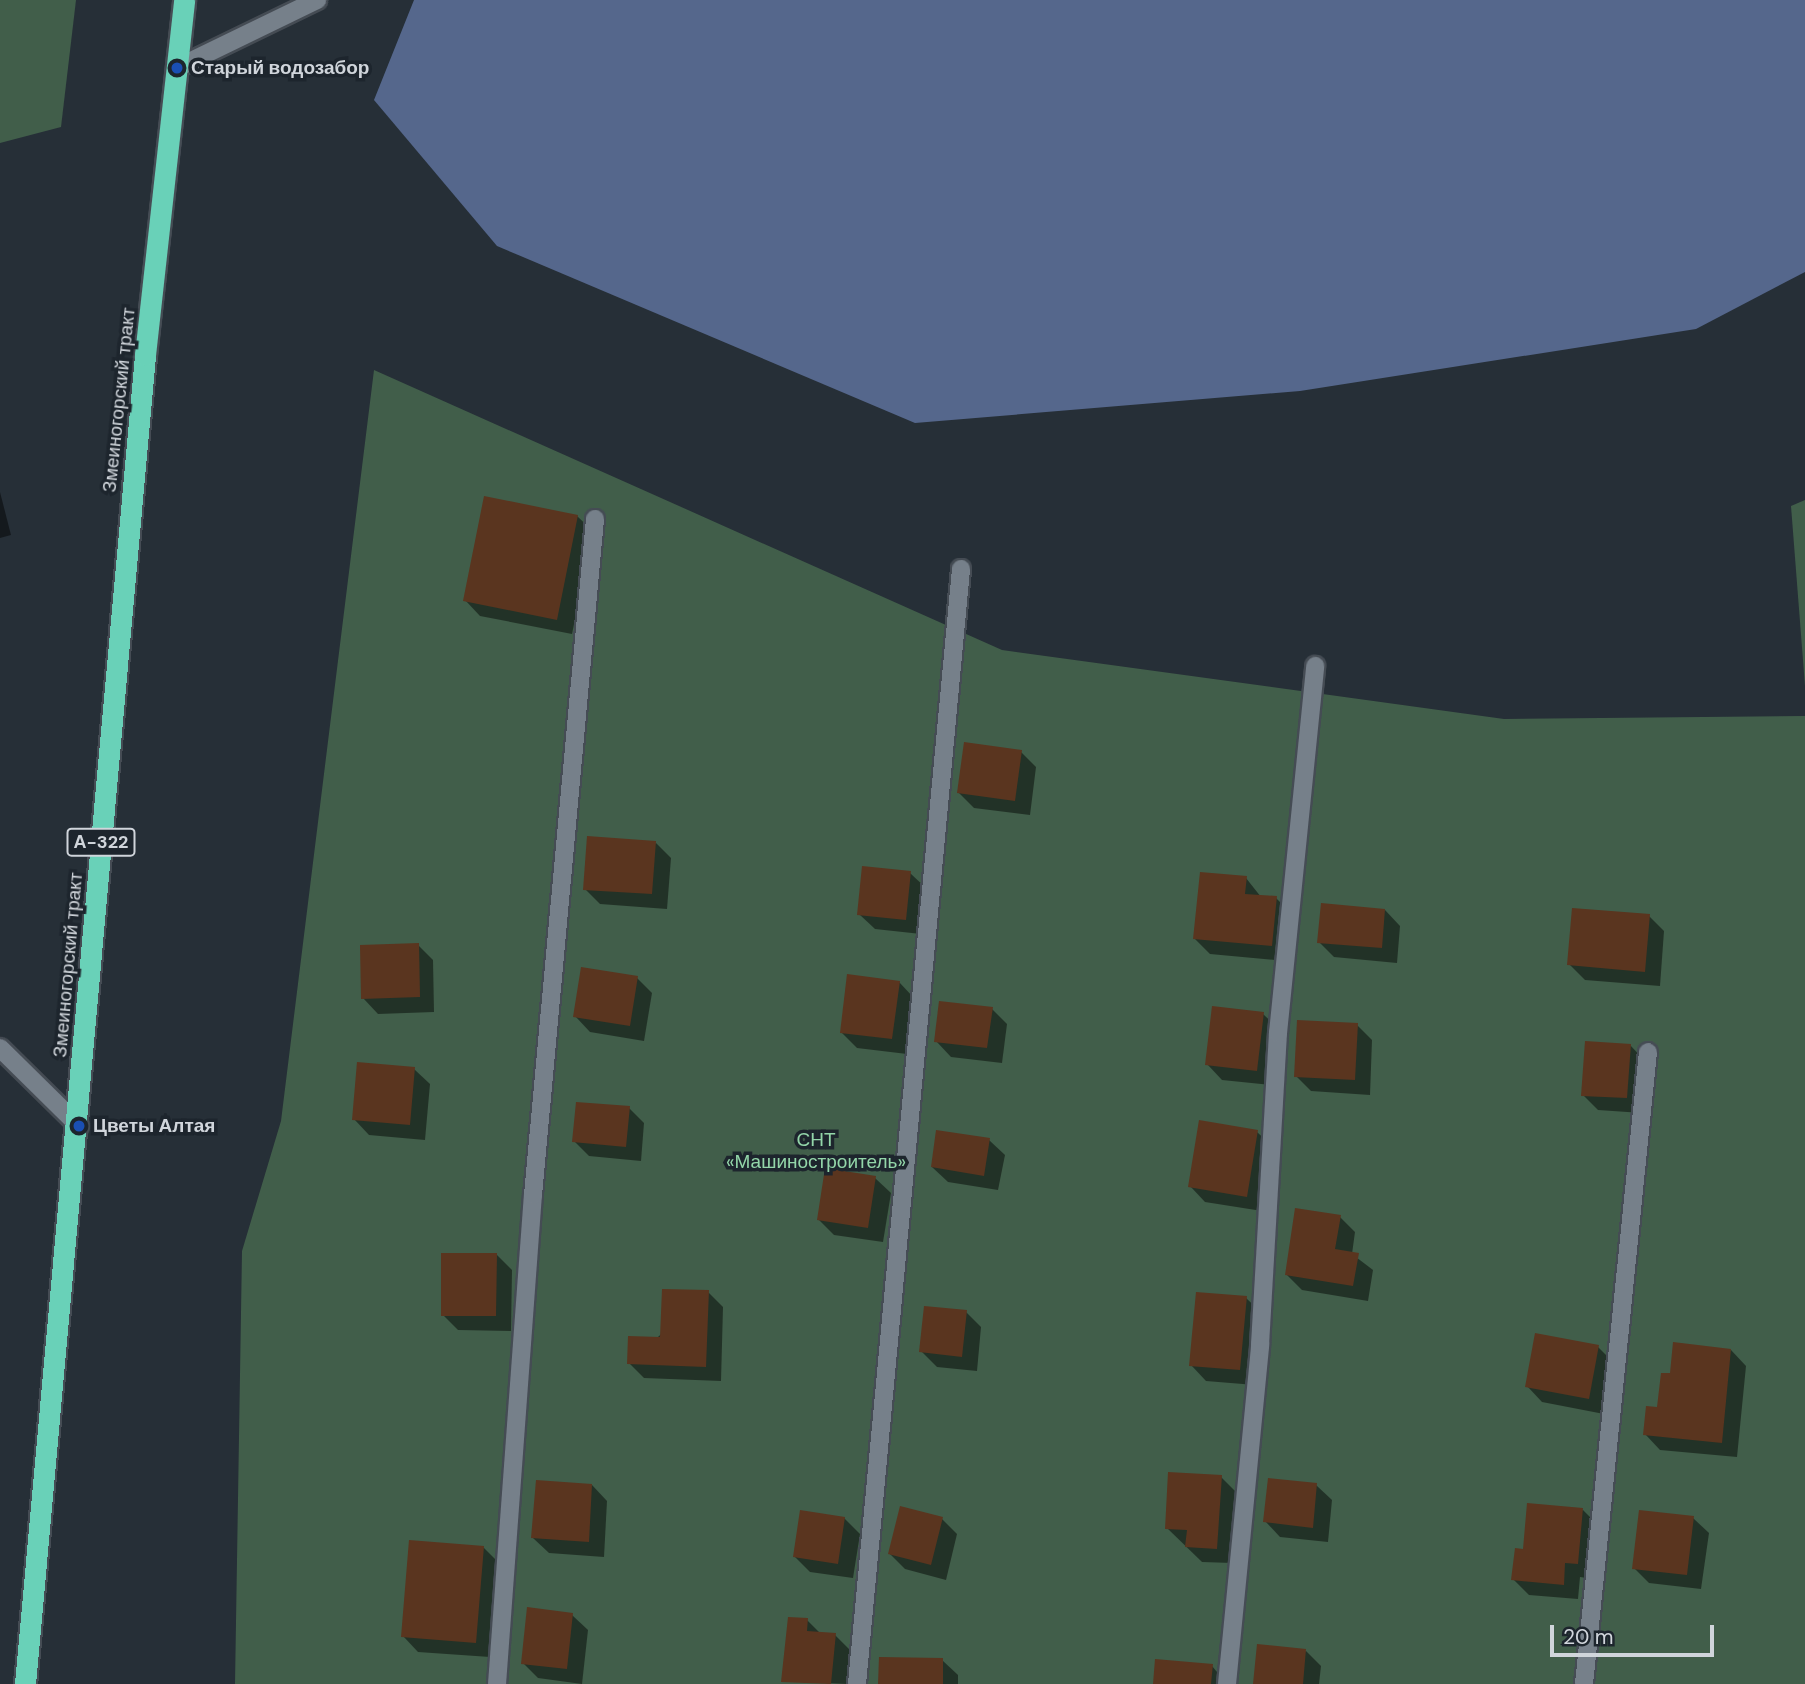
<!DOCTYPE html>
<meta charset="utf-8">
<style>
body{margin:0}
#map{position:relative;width:1805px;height:1684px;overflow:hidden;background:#262f37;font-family:"DM Sans",sans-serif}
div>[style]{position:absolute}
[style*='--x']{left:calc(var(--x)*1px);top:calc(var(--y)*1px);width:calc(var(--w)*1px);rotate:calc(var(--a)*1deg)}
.green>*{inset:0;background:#415e4a}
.water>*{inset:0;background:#55678c}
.shadow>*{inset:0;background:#0007}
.building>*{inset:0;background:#5a351f}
.roads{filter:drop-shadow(2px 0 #454c54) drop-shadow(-2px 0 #454c54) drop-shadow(0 2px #454c54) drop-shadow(0 -2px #454c54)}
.lane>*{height:18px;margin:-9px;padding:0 9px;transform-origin:9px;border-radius:9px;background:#76808a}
.street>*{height:18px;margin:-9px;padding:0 9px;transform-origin:9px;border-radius:9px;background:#76808a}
.highway>*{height:21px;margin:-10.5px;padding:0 10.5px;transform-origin:10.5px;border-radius:10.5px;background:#69d1b8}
.dots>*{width:19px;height:19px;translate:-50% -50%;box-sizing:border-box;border:4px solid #1d252d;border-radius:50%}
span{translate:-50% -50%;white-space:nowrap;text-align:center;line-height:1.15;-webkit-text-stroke:7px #1d252d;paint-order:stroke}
.shield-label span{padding:2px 5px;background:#1d252d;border:2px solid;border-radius:5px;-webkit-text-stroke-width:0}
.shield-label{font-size:18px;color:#d0d5db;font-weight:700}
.poi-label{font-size:19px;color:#d0d5db;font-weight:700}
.left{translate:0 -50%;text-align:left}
.street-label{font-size:19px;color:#d0d5db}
.park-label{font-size:19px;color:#93d6a9}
.scale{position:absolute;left:1550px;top:1625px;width:164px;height:32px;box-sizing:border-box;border:4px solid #d0d5db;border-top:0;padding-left:9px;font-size:21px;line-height:24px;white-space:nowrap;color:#d0d5db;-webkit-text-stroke:5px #1d252d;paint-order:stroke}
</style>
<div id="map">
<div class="green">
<div style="clip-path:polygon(0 0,76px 0,61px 127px,0 143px)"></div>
<div style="clip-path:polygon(374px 370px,1002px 650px,1504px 719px,1805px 716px,1805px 1684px,235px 1684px,242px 1251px,281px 1121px)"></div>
<div style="clip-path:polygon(1805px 500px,1805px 686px,1791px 506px)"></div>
</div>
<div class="water">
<div style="clip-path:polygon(414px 0,1805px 0,1805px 272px,1696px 329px,1300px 391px,915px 423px,497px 246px,374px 100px)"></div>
</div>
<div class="shadow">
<div style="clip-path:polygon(0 492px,11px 535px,0 538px)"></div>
<div style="clip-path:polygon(577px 516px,593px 531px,572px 634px,480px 616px,465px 600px)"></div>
<div style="clip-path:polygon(1021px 752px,1036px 767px,1030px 815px,974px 808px,958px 792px)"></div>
<div style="clip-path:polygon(656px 843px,671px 858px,667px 909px,600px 904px,585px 889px)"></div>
<div style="clip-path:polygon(910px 873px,926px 888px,921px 934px,875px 929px,859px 914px)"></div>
<div style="clip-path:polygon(1246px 878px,1261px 897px,1276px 898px,1291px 913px,1287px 961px,1210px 954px,1195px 939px)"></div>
<div style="clip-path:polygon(1385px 910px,1400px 926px,1397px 963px,1334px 957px,1319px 942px)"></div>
<div style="clip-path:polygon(1649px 916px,1664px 931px,1660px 986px,1585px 980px,1569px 964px)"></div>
<div style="clip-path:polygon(418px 945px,433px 960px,434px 1012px,378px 1014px,363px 998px)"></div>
<div style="clip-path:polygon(637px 978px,652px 993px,644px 1041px,590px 1032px,575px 1016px)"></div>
<div style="clip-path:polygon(899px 982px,914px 998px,907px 1054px,857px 1048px,842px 1033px)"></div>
<div style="clip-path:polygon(992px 1009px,1007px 1024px,1002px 1063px,951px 1057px,936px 1041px)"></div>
<div style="clip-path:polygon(1263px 1014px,1279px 1029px,1271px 1085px,1222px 1080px,1207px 1064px)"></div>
<div style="clip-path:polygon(1357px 1025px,1372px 1040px,1370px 1095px,1311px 1091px,1296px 1076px)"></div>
<div style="clip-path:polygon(1630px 1045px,1645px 1061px,1642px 1113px,1598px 1110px,1583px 1095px)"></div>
<div style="clip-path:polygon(414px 1069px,430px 1084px,425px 1140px,369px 1135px,354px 1119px)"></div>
<div style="clip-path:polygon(629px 1108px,644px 1123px,641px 1161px,589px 1156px,574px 1141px)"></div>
<div style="clip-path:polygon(1257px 1132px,1273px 1147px,1262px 1211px,1205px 1202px,1190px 1186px)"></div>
<div style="clip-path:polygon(989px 1140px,1005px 1155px,998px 1190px,948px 1182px,932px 1167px)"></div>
<div style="clip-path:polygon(875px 1178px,891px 1193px,883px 1242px,834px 1235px,819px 1220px)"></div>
<div style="clip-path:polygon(1340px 1217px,1355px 1232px,1352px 1254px,1373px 1270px,1368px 1301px,1302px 1290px,1287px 1275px)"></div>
<div style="clip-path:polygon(496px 1254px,512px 1270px,511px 1331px,458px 1330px,443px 1315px)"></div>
<div style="clip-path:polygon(708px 1292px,723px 1307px,721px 1381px,644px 1378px,629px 1363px)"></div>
<div style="clip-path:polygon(1246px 1298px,1262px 1313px,1255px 1385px,1206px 1381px,1191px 1365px)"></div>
<div style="clip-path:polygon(966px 1312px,981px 1327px,977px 1371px,937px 1367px,921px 1351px)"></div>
<div style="clip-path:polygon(1598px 1347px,1613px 1362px,1604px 1414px,1542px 1402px,1527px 1386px)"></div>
<div style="clip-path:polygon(1731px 1350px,1746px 1366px,1737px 1457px,1660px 1450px,1645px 1434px,1672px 1375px)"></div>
<div style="clip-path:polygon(1221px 1477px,1236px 1492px,1232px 1563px,1202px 1562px,1167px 1528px)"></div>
<div style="clip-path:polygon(592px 1485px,607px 1501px,604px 1557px,549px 1553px,533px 1538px)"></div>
<div style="clip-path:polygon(1316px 1485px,1332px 1500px,1328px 1542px,1280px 1537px,1265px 1521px)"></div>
<div style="clip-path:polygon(1583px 1510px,1598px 1525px,1593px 1579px,1580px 1577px,1578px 1599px,1529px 1595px,1513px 1579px,1524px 1551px)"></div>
<div style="clip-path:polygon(844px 1518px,860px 1534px,853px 1578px,810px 1572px,795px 1557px)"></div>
<div style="clip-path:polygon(1693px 1518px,1709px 1533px,1701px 1589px,1649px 1583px,1634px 1568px)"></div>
<div style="clip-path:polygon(942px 1519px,957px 1534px,946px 1580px,905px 1569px,890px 1554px)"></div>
<div style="clip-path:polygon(483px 1547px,499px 1563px,490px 1657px,418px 1652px,403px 1636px)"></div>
<div style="clip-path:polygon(572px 1615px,588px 1630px,582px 1684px,538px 1678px,523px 1663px)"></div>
<div style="clip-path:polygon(807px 1620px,821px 1634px,835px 1635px,850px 1650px,847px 1684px,783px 1681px)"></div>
<div style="clip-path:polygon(1306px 1651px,1321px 1666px,1319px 1684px,1254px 1684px)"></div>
<div style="clip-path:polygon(942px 1660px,958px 1675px,958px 1684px,880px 1684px)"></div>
<div style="clip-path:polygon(1212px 1666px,1227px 1684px,1155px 1684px)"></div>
</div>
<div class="building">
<div style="clip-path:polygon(484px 496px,578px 515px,557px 620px,463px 601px)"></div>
<div style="clip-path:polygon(964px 742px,1022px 750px,1015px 801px,957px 793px)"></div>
<div style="clip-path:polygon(587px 836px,656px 841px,652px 894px,583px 890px)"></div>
<div style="clip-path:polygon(862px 866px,911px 871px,906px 920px,857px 915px)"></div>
<div style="clip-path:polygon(1200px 872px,1247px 876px,1245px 894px,1277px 896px,1272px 946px,1193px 939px)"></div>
<div style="clip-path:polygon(1321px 903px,1385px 909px,1382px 948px,1317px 943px)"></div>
<div style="clip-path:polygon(1572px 908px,1650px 914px,1645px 972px,1567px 965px)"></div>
<div style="clip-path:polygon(419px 943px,420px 997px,361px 999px,360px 945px)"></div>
<div style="clip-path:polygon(581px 967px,638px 976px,630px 1026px,573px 1017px)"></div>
<div style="clip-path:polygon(847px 974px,900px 981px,892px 1039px,840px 1033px)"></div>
<div style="clip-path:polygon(939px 1001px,993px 1007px,987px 1048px,934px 1042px)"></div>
<div style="clip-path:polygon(1212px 1006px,1264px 1012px,1257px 1071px,1205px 1065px)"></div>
<div style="clip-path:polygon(1297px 1020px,1358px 1023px,1355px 1080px,1294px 1077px)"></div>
<div style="clip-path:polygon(1585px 1041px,1631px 1044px,1627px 1098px,1581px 1096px)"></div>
<div style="clip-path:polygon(357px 1062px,415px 1067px,410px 1125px,352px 1120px)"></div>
<div style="clip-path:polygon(576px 1102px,630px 1106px,626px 1147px,572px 1142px)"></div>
<div style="clip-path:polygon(1199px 1120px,1258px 1130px,1247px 1197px,1188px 1187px)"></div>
<div style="clip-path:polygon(936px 1130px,990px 1138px,984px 1176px,931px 1167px)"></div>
<div style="clip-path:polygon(825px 1168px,876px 1176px,868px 1228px,817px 1220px)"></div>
<div style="clip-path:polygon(1295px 1208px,1341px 1215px,1335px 1249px,1359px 1253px,1353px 1286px,1285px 1275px)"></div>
<div style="clip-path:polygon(441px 1253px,497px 1253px,496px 1316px,441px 1316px)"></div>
<div style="clip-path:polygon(662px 1289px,709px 1290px,706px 1367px,627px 1364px,628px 1336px,660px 1337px)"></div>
<div style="clip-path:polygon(1196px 1292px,1247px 1296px,1240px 1370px,1189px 1366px)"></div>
<div style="clip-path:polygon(924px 1306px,967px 1310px,962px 1357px,919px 1352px)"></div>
<div style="clip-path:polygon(1535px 1333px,1599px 1345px,1589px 1399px,1525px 1387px)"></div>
<div style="clip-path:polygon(1673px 1342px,1731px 1349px,1722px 1443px,1643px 1435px,1646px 1406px,1657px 1407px,1661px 1373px,1670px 1373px)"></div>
<div style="clip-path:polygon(1168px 1472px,1222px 1475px,1217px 1549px,1185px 1547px,1187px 1530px,1165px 1529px)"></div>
<div style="clip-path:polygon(1268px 1478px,1317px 1483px,1313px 1528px,1263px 1522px)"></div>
<div style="clip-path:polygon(536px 1480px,592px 1484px,589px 1542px,531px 1538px)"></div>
<div style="clip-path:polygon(1527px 1503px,1583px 1508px,1578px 1564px,1565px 1563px,1564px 1585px,1511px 1580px,1515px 1548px,1523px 1549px)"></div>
<div style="clip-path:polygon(900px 1506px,943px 1517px,931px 1565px,888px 1554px)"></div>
<div style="clip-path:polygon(800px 1510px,845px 1517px,838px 1564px,793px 1557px)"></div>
<div style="clip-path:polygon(1639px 1510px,1694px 1516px,1687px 1575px,1632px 1569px)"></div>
<div style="clip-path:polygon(409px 1540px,484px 1546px,476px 1643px,401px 1637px)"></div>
<div style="clip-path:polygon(527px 1607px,573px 1613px,567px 1669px,521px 1664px)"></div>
<div style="clip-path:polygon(788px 1617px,808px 1618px,807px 1631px,836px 1633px,831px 1684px,781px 1682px)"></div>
<div style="clip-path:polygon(1257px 1644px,1306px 1649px,1303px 1684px,1253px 1684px)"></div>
<div style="clip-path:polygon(879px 1657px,943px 1658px,943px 1684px,878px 1684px)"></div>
<div style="clip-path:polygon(1155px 1659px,1213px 1664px,1211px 1684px,1153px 1684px)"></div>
</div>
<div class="roads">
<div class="lane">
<div style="--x:497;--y:1684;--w:490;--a:-85.8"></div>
<div style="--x:533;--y:1195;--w:679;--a:-84.76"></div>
<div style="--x:857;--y:1684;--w:1120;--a:-84.67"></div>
<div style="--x:1227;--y:1684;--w:341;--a:-84.4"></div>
<div style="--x:1260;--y:1345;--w:313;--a:-86.7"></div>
<div style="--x:1278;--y:1033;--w:369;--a:-84.2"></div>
<div style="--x:1584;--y:1684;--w:635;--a:-84.22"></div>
</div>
<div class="street">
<div style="--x:177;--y:68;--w:156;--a:-25.9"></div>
<div style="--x:0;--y:1048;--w:111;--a:44.6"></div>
</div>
<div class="highway">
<div style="--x:25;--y:1684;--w:1334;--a:-84.84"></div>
<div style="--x:145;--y:355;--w:357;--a:-83.7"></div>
</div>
</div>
<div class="dots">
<div style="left:177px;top:68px;background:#1a4fb4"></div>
<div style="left:79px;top:1126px;background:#1a4fb4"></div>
</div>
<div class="shield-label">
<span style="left:101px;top:842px">А-322</span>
</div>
<div class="poi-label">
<span class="left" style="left:191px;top:68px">Старый водозабор</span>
<span class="left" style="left:93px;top:1126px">Цветы Алтая</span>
</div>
<div class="street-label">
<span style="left:119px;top:400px;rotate:-84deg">Змеиногорский тракт</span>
<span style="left:68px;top:965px;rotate:-85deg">Змеиногорский тракт</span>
</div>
<div class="park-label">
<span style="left:816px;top:1151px">СНТ<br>«Машиностроитель»</span>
</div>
<div class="scale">20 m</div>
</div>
